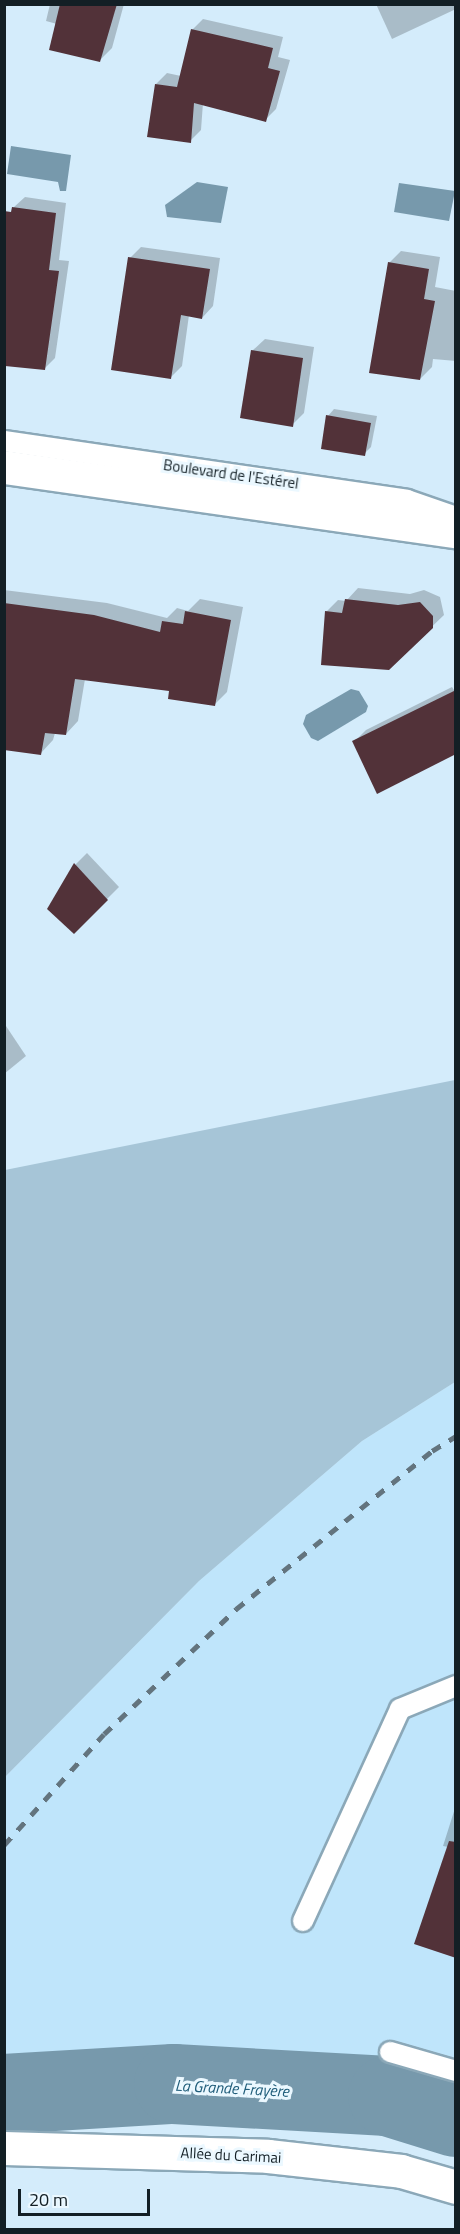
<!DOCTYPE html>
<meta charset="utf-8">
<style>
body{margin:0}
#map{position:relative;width:460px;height:2234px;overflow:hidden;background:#d4ecfb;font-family:"Titillium Web",sans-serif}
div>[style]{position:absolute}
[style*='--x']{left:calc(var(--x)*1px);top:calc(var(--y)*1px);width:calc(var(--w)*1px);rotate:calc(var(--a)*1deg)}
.built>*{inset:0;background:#bfe5fb}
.green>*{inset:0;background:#a6c5d7}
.water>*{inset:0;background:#7799ac}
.shadow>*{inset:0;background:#0003}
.river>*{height:80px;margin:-40px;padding:0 40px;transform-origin:40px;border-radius:40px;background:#7799ac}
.building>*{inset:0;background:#523239}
.roads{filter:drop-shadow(2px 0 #8ba8b8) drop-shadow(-2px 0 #8ba8b8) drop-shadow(0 2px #8ba8b8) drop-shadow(0 -2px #8ba8b8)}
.service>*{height:20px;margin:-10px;padding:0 10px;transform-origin:10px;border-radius:10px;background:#fff}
.minor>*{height:33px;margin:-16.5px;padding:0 16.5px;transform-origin:16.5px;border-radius:16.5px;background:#fff}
.tertiary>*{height:33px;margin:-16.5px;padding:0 16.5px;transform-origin:16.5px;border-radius:16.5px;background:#fff}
.rail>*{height:4.5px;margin-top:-2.25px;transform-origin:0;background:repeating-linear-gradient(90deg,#63747e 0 10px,transparent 0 20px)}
span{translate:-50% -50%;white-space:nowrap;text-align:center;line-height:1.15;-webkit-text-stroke:6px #ebf8ff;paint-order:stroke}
.street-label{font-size:15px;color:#131f25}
.water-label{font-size:16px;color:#205d7a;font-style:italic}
.frame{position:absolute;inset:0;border:6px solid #131f25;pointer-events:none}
.scale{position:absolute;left:18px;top:2189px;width:132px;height:27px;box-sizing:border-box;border:3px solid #131f25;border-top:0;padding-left:8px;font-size:18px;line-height:21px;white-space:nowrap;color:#131f25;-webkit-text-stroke:4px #ebf8ff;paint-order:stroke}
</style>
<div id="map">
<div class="built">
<div style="clip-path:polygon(455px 1382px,455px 2150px,402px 2134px,5px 2116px,5px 1777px,199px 1581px,362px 1441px)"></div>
</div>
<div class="green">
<div style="clip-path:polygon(455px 1080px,455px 1382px,362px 1441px,199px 1581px,5px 1777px,5px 1170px)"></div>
</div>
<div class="water">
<div style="clip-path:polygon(11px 146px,71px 155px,66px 191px,60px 191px,58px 182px,7px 174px)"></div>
<div style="clip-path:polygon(197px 182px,228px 187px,221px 223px,167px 217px,165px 205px)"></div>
<div style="clip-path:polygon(399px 183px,455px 191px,449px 221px,394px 212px)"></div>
<div style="clip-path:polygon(351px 689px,359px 691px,368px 706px,366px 712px,318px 741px,311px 738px,303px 724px,306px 715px)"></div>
</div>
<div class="shadow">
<div style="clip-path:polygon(50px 4px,124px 4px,112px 48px,100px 60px,57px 24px,46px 21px)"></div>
<div style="clip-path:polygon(376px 4px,456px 4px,456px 9px,392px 39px)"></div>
<div style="clip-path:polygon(203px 19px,283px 37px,278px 57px,290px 60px,276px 109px,265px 120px,203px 103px,201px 130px,190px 141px,156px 84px,167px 73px,181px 76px,192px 30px)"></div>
<div style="clip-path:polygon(25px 197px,66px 203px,59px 260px,69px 261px,55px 358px,44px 369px,4px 351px,4px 275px,14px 207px)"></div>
<div style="clip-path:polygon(141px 247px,220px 258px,213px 306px,202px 318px,189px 315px,182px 366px,170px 378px,130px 258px)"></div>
<div style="clip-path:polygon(401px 251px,440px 257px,435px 287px,456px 291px,456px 361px,433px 359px,432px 367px,420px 379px,389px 263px)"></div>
<div style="clip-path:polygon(265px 339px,314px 347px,304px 413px,292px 425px,252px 351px)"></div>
<div style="clip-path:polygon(334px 409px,377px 416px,371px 447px,364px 454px,328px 416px)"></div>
<div style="clip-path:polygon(358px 588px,410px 594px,424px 590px,440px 597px,444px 615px,388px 669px,326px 612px,338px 600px,346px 601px)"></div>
<div style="clip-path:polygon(4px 590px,107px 603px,167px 618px,177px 608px,188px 611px,200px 599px,243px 607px,227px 692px,214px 705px,171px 690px,85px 679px,78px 721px,66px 734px,55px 733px,53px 740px,41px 753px,4px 749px)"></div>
<div style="clip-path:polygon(452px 687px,456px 693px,354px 742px,366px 730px)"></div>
<div style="clip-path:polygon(87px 853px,119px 887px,74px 932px,49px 908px,76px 864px)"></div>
<div style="clip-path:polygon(4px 1023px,26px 1056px,4px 1074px)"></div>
<div style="clip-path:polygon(456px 1805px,456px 1957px,448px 1847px,443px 1846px)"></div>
</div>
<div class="river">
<div style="--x:4;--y:2094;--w:170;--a:-3.4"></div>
<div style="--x:174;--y:2084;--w:214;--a:3.2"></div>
<div style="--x:388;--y:2096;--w:71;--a:17.2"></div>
</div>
<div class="building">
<div style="clip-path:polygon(60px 4px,117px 4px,100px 62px,49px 50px)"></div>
<div style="clip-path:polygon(191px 29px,273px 48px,268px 68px,280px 71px,266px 122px,194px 103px,191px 143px,147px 137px,155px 84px,177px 87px)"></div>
<div style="clip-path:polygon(12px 207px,56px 213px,49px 270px,59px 271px,45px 370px,5px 366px,4px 211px,11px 212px)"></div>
<div style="clip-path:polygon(128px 257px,210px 269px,202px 319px,181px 315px,171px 379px,111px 370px)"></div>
<div style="clip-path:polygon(388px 262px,429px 269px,424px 299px,435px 301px,420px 380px,369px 373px)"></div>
<div style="clip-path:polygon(251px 350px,303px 358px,293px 427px,240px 418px)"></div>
<div style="clip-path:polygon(326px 415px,371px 423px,365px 456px,321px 449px)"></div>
<div style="clip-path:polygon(345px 599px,398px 605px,420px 602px,433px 616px,433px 628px,389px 670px,321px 665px,325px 611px,342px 613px)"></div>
<div style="clip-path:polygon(4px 603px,94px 615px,160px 632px,162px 621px,183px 624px,185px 611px,231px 620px,215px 706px,168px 699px,169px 691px,75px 679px,66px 735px,45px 733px,41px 755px,4px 750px)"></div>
<div style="clip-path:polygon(456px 690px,456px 754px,377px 794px,352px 741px)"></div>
<div style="clip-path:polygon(74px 863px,108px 900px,74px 934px,47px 909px)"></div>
<div style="clip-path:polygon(449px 1841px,456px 1842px,456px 1958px,414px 1944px)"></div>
</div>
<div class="roads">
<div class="service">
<div style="--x:4;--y:441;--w:407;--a:8.3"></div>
<div style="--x:407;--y:500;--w:52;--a:19.1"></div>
<div style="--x:303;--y:1921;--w:233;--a:-65.4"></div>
<div style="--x:400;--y:1709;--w:61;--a:-22.3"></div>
<div style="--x:390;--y:2052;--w:69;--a:16.1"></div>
</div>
<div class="minor">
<div style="--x:4;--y:2148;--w:264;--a:1.7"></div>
<div style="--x:268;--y:2156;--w:134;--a:6.4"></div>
<div style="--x:401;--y:2171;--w:57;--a:16.2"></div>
</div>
<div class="tertiary">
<div style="--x:4;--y:467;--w:457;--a:8.1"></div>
</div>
</div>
<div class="rail">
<div style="--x:4;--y:1845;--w:149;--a:-48"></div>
<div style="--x:104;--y:1734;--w:182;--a:-43.4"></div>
<div style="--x:236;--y:1609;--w:252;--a:-38.9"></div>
<div style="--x:432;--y:1451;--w:28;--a:-32"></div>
</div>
<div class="street-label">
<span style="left:231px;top:474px;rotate:8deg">Boulevard de l'Estérel</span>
<span style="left:231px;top:2155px;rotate:3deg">Allée du Carimai</span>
</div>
<div class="water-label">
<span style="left:232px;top:2088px;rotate:3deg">La Grande Frayère</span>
</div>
<div class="frame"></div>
<div class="scale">20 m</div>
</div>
